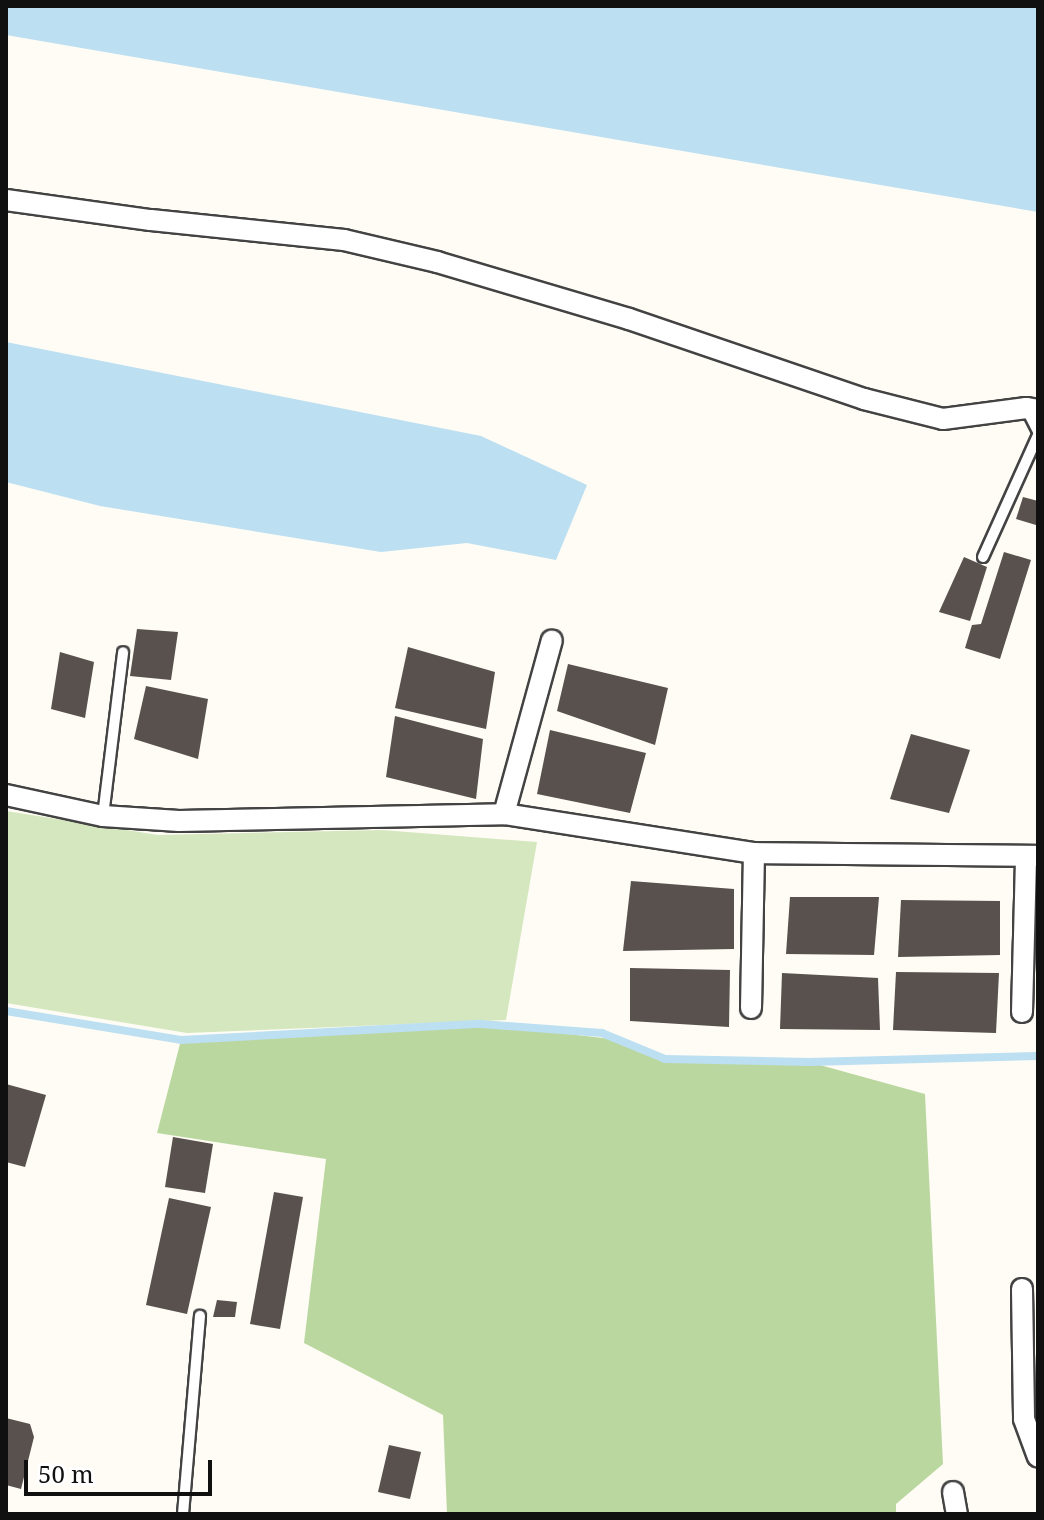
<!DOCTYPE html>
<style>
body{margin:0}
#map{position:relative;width:1044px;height:1520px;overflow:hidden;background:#fefcf4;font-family:"Noto Serif",serif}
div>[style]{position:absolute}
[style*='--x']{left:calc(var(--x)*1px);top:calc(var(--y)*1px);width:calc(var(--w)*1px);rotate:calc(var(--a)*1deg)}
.green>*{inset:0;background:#d5e7bf}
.forest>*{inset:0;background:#bad79f}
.water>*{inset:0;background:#bcdff2}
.stream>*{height:8px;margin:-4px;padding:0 4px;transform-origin:4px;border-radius:4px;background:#bcdff2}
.building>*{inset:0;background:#58514d}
.roads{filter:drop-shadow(2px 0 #434343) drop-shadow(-2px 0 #434343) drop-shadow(0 2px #434343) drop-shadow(0 -2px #434343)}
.service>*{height:10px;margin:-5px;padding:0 5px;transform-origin:5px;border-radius:5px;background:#fff}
.minor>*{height:20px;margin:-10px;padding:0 10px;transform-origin:10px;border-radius:10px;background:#fff}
span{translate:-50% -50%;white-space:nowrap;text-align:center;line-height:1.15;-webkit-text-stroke:8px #fff;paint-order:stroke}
.frame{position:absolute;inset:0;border:8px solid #101010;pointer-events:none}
.scale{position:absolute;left:24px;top:1460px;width:188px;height:36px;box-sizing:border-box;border:4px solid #101010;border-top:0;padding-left:10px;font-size:24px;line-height:28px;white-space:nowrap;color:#101010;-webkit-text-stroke:6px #fff;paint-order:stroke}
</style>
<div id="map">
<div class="green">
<div style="clip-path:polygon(6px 811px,158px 835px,382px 830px,537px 842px,506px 1020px,187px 1033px,6px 1003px)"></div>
</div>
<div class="forest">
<div style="clip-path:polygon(481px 1024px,620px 1040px,665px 1059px,809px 1062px,925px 1094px,943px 1464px,896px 1504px,896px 1514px,447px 1514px,443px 1415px,304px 1343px,326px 1159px,157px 1133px,181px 1040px)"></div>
</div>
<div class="water">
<div style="clip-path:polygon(6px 6px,1038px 6px,1038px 212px,6px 35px)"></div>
<div style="clip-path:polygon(6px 342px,481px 436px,587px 485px,556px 560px,467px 543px,381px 552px,100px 506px,6px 482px)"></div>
</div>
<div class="stream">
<div style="--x:6;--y:1011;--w:177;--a:9.4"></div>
<div style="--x:181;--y:1040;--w:300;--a:-3.1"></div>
<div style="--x:481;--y:1024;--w:121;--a:4.3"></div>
<div style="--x:602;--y:1033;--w:68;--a:22.4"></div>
<div style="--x:665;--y:1059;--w:144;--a:1.2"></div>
<div style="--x:809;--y:1062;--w:229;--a:-1.5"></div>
</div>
<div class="building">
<div style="clip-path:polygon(1023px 497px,1038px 501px,1036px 525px,1016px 519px)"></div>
<div style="clip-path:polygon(1004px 552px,1031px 560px,1000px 659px,965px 648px,972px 625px,981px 624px)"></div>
<div style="clip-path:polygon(964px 557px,987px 567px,970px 621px,939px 612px)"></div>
<div style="clip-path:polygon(137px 629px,178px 632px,171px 680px,130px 676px)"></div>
<div style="clip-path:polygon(408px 647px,495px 672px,486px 729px,395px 708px)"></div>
<div style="clip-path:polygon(60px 652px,94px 662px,85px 718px,51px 709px)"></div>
<div style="clip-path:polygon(568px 664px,668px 688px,655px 745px,557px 711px)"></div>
<div style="clip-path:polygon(146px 686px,208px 699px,198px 759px,134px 739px)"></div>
<div style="clip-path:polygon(395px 716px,483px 739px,476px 799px,386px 777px)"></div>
<div style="clip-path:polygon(550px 730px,646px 753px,630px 813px,537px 794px)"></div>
<div style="clip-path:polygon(911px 734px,970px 750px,949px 813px,890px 799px)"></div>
<div style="clip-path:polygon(631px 881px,734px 889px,734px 949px,623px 951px)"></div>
<div style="clip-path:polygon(790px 897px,879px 897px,874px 955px,786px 954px)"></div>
<div style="clip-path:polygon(901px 900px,1000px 901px,1000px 955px,898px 957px)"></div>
<div style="clip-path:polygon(630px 968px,730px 970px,729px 1027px,630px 1021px)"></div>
<div style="clip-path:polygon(896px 972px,999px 973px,996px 1033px,893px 1030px)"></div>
<div style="clip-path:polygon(782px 973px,878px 978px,880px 1030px,780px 1029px)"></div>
<div style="clip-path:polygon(6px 1084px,46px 1095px,25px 1167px,6px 1162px)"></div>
<div style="clip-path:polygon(173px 1137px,213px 1144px,205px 1193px,165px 1187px)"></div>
<div style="clip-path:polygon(274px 1192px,303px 1197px,280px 1329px,250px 1324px)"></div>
<div style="clip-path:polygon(169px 1198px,211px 1207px,187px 1314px,146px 1305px)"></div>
<div style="clip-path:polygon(217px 1300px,237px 1302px,235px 1317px,213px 1317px)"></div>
<div style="clip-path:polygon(6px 1418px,30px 1424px,34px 1437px,21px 1489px,6px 1485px)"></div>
<div style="clip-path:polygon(389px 1445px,421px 1452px,410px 1499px,378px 1492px)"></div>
</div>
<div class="roads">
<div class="service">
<div style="--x:1026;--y:408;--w:27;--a:63"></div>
<div style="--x:983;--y:557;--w:134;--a:-65.7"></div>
<div style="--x:103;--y:816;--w:165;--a:-83"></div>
<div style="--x:183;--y:1514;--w:199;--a:-85.1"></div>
</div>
<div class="minor">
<div style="--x:6;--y:200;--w:146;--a:7.9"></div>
<div style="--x:151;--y:220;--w:194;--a:5.9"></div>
<div style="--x:344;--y:240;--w:96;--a:13.3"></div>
<div style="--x:437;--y:262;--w:200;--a:16.5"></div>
<div style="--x:629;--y:319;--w:248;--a:18.8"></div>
<div style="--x:864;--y:399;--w:81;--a:14.2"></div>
<div style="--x:943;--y:419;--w:84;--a:-7.5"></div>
<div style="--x:1026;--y:408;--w:12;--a:9"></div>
<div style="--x:6;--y:795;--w:99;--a:12.2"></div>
<div style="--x:103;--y:816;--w:76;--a:3.8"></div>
<div style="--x:179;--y:821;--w:325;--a:-1.2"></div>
<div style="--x:504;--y:814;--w:253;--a:8.9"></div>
<div style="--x:754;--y:853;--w:284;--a:0.6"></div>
<div style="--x:504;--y:814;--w:180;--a:-74.6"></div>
<div style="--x:751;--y:1008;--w:155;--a:-88.9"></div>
<div style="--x:1022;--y:1012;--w:156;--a:-88.5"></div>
<div style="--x:1022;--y:1289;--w:130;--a:89.1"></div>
<div style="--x:1024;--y:1419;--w:40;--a:69.8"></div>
<div style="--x:953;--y:1492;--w:22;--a:80"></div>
</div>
</div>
<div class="frame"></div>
<div class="scale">50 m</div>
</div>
